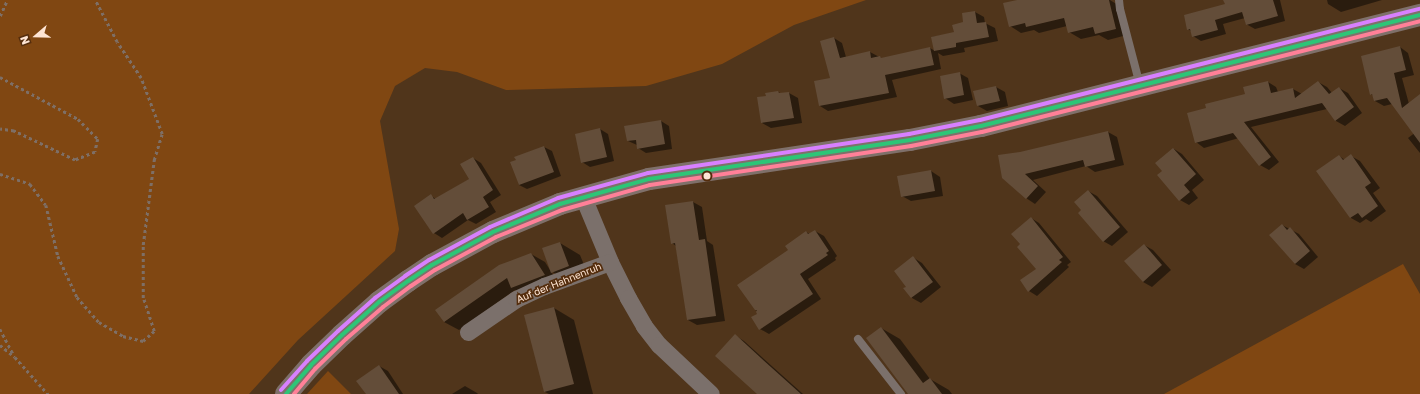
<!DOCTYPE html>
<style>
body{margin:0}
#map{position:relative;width:1420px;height:394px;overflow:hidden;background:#50351b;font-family:"Golos Text",sans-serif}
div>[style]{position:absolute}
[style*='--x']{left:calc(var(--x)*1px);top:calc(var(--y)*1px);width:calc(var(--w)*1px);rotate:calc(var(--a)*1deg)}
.green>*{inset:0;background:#804712}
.shadow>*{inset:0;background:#0007}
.building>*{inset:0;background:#634d39}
.path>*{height:2.5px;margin-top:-1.25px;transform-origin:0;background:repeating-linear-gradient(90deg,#7e6f66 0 3px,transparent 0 6px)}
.lane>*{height:8px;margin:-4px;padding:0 4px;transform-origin:4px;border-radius:4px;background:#7b706b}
.street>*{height:17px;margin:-8.5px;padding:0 8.5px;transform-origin:8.5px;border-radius:8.5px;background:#7b706b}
.secondary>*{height:22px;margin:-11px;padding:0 11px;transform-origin:11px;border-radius:11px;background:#7f706a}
.bus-1>*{height:4px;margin:-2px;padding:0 2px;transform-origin:2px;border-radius:2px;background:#2dc577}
.bus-2>*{height:4px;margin:-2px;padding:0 2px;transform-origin:2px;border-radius:2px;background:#ff8098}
.bus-3>*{height:4px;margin:-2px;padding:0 2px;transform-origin:2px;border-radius:2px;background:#d880ff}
.dots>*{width:11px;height:11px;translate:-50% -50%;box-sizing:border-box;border:2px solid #542d0d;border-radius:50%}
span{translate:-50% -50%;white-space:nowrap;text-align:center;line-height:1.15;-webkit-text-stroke:3.5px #542d0d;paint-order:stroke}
.street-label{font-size:10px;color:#fee5d4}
.north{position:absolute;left:16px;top:16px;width:40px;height:40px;-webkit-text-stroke:3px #542d0d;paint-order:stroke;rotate:250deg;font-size:11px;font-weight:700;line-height:16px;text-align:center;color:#fee5d4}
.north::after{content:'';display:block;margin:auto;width:14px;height:18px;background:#fee5d4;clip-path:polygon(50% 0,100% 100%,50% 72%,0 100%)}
</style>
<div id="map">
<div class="green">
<div style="clip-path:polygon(0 0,866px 0,794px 25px,722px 64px,646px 86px,506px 90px,457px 72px,425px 68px,395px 86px,380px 121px,399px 229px,395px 251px,298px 340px,249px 394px,0 394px)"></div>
<div style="clip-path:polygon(1403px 264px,1420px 294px,1420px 394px,1164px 394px)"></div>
<div style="clip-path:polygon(328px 371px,351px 394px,307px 394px)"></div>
</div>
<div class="shadow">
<div style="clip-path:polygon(1021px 0,1110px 0,1121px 7px,1127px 35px,1108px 40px,1099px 35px,1081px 39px,1069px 32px,1067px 26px,1039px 33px,1034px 30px,1021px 33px,1010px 26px)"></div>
<div style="clip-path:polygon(1240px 0,1280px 0,1285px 21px,1255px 29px,1246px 24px,1245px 18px,1223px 24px,1226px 34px,1201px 41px,1193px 36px,1191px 31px,1188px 29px)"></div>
<div style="clip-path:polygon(1327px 0,1382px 0,1341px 12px,1328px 4px)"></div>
<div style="clip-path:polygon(975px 12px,984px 17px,985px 23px,995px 28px,998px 41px,964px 48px,965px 52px,943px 56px,938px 53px,941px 69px,892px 80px,897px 97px,828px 111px,820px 106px,832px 79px,834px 38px,842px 43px,846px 57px,870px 52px,883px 59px,930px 48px,935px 51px,932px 37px,955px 33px)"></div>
<div style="clip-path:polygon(1400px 47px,1408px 53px,1414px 75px,1402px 78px,1409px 104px,1420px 95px,1420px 153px,1408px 138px,1416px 132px,1392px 104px,1384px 106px,1375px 101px,1374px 96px,1371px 94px)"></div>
<div style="clip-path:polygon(959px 73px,968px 78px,973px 100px,954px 104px,945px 98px)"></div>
<div style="clip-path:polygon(1268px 82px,1276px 87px,1278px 92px,1293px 89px,1302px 94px,1318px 82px,1327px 87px,1332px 93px,1339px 88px,1348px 93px,1362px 113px,1345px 126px,1336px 121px,1327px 109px,1251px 127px,1279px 162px,1269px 170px,1260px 165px,1239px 138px,1204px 148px,1196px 142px,1207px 108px,1246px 95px)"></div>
<div style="clip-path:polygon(996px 87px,1005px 92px,1008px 106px,987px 111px,978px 106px)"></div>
<div style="clip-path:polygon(778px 92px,782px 94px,789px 93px,798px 98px,802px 123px,771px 128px,762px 123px,767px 96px)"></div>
<div style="clip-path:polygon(661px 121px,669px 126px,672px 149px,646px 153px,638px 148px,637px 145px,628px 141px)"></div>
<div style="clip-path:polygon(600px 129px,608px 134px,614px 161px,590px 167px,582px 162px)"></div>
<div style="clip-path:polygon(1108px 132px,1117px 137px,1124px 165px,1095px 172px,1086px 166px,1033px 180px,1046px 192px,1035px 204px,1026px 198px,1020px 153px)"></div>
<div style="clip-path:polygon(544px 147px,552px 151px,561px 176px,527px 189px,519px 185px,516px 157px)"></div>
<div style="clip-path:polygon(1174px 149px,1182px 154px,1204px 180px,1192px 190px,1198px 198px,1189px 205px,1180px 200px,1158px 175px,1163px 171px)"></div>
<div style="clip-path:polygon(1339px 156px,1345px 160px,1351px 156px,1360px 161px,1380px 188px,1373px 193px,1386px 211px,1371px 222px,1366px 219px,1360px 223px,1351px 218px,1318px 172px)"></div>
<div style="clip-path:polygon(473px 158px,481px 163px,501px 195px,490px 202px,496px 212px,476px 224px,468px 220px,442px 238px,434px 233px,431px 196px,436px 199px,470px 179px)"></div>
<div style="clip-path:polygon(931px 171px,940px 177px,943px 196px,911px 201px,902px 196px)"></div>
<div style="clip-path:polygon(1088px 191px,1097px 196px,1128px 232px,1112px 246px,1103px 241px,1082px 210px)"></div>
<div style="clip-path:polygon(693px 202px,702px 207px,707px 241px,713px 245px,725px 321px,697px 325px,688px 320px,676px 246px,672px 243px,666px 206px)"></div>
<div style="clip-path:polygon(1031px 218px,1039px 223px,1071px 262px,1067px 265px,1069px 267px,1037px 296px,1029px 291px,1037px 270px)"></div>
<div style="clip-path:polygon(1282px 225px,1299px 234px,1318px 257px,1304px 269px,1295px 264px)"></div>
<div style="clip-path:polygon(815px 231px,824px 236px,837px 256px,835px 258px,836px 260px,808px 279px,821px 299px,769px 334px,760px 329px,758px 311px,755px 310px,789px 250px,806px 232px,810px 234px)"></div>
<div style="clip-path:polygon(560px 243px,580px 255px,589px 277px,572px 284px,551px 271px,558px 283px,526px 296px,515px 290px,459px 330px,444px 322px,531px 254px,545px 262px,550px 270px)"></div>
<div style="clip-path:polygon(1144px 245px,1153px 250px,1171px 270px,1152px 287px,1143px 282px)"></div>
<div style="clip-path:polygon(914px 258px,922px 263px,941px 287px,921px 303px,912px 298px,905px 289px,907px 287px)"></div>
<div style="clip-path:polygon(554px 308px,574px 320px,593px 394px,549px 394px,545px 392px)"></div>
<div style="clip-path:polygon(881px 328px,900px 339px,930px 379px,949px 390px,952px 394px,909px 394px)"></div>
<div style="clip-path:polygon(736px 336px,744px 341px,803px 394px,758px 394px)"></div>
<div style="clip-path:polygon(379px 366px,388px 371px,403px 394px,367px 394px)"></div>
<div style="clip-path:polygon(465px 386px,477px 393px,478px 394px,452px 394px)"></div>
</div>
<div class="building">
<div style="clip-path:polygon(1017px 0,1109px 0,1116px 29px,1095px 34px,1093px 27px,1068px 33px,1064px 18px,1026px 27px,1025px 23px,1009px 27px,1003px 3px)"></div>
<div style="clip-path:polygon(1223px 0,1273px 0,1278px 16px,1246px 25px,1242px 12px,1215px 20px,1218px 30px,1192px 37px,1190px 29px,1187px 30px,1184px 15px,1225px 4px)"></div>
<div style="clip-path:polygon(975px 11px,977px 23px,986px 22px,989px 37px,956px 43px,956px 47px,934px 51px,931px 37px,954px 32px,952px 25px,963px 22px,962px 13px)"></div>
<div style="clip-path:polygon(834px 37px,840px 58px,870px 51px,871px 58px,880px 56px,881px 58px,930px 47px,934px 65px,885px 75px,889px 93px,819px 106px,814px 81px,830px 78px,820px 41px)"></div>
<div style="clip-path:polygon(1400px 46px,1406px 70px,1394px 73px,1402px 108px,1420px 94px,1420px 143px,1387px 98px,1374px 101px,1372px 94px,1370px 95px,1361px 56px)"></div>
<div style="clip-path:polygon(960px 72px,964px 95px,944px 99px,940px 76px)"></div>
<div style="clip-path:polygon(1268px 81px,1271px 93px,1293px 88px,1295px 98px,1318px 81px,1329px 94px,1339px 87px,1354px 107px,1335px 121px,1322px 103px,1244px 122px,1271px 157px,1259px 166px,1233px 133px,1195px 143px,1187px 113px,1206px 108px,1205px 104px,1245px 94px,1243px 87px)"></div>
<div style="clip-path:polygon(996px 86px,1000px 101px,977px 106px,973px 91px)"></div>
<div style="clip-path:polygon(778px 91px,779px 93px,789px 92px,794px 118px,761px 123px,757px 97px,766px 96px,765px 93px)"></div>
<div style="clip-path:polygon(661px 120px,665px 144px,637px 149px,636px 140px,627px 141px,624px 126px)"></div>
<div style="clip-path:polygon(600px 128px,607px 157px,581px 163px,575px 134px)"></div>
<div style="clip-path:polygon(1108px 131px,1115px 160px,1085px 167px,1083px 160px,1025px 174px,1038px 186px,1026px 199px,1002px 178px,998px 155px,1020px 152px)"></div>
<div style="clip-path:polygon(544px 146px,554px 172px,519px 185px,510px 162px,516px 160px,514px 157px)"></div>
<div style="clip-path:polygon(1173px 148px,1196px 174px,1184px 185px,1190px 192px,1179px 201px,1157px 175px,1162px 171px,1155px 163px)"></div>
<div style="clip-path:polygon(1351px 154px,1371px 183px,1365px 187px,1378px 206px,1362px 218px,1358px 213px,1350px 218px,1316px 171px,1339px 155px,1343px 160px)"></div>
<div style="clip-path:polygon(473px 157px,493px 190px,483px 197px,489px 207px,467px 220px,463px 213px,433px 234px,414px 206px,431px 194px,434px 199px,469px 179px,460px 164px)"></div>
<div style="clip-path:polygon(931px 170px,935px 191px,901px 197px,897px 176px)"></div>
<div style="clip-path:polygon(1088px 190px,1120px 227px,1103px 242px,1078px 213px,1081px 210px,1074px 202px)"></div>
<div style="clip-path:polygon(693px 201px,699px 240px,705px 239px,716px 316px,687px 320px,675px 243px,671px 244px,665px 205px)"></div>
<div style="clip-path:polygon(1031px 217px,1063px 257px,1059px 260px,1062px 262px,1028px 292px,1020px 280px,1036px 269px,1017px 247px,1020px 244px,1011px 234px)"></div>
<div style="clip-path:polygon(1282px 224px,1287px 230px,1290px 227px,1310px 251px,1295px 264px,1269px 235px)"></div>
<div style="clip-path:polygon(815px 230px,829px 251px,826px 253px,828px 255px,800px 274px,813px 294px,759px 330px,751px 317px,757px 314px,756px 312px,757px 310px,755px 310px,737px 285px,788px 250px,785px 246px,806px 231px,808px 234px)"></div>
<div style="clip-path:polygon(560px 242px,569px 266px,551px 273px,542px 248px)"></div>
<div style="clip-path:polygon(1144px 244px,1162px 265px,1143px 282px,1124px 261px)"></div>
<div style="clip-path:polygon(531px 253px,545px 275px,511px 288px,507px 278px,444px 322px,435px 310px,499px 265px)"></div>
<div style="clip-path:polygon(913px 256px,933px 282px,911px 298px,903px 288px,906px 287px,894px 271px)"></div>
<div style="clip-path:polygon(554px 307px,574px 384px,544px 392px,524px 315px)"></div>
<div style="clip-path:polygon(881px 327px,923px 383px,930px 378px,942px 394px,908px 394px,866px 338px)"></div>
<div style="clip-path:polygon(735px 334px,761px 358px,801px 394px,757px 394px,715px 356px)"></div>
<div style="clip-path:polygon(379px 365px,399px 394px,366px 394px,356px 381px)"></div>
</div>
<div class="path">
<div style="--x:0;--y:16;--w:17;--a:-66"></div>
<div style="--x:0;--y:77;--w:89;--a:28.3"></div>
<div style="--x:78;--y:119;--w:28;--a:45"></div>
<div style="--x:98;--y:139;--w:13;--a:103"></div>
<div style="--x:95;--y:152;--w:22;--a:158"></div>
<div style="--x:75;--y:160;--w:68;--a:-154.6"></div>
<div style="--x:14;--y:131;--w:14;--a:-172"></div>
<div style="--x:0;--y:174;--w:32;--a:18"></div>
<div style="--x:30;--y:184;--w:26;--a:53"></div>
<div style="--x:46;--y:205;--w:52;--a:76.8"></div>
<div style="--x:58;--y:256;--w:45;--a:65.1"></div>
<div style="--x:77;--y:297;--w:33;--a:49"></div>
<div style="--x:99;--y:322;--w:28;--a:30"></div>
<div style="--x:123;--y:336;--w:21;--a:14"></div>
<div style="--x:143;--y:341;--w:15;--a:-42"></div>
<div style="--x:154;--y:331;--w:35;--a:-108"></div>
<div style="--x:143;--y:298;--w:53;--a:-90"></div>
<div style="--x:143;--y:245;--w:86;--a:-82.6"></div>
<div style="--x:154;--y:160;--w:27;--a:-73"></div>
<div style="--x:162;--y:134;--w:60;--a:-110.6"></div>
<div style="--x:141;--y:78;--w:43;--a:-123.7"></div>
<div style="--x:117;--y:42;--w:47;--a:-117.6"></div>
<div style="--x:0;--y:329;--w:30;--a:62"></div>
<div style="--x:0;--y:345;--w:19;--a:39"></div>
<div style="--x:15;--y:357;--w:50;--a:48.3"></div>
</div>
<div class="lane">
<div style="--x:1119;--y:0;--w:9;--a:84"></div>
<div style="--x:1120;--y:9;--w:79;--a:75.3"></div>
<div style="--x:858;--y:339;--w:70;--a:52"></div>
</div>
<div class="street">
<div style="--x:583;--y:197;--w:70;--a:67.4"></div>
<div style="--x:610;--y:262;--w:40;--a:63.4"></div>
<div style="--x:628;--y:298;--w:32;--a:60"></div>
<div style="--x:644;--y:326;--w:24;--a:52"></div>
<div style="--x:659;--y:345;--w:71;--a:43.3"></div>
<div style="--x:468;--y:332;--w:58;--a:-34.5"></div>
<div style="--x:516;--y:299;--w:31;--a:-25"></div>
<div style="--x:544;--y:286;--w:70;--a:-20"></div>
</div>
<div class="secondary">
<div style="--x:286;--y:394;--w:38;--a:-49"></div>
<div style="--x:311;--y:365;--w:43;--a:-44.1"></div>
<div style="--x:342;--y:335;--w:50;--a:-41.7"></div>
<div style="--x:379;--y:302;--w:36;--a:-36"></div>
<div style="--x:408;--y:281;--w:29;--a:-34"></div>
<div style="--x:432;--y:265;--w:69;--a:-28.4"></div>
<div style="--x:493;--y:232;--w:73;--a:-22.7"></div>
<div style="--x:560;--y:204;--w:92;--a:-15.7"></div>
<div style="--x:649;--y:179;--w:264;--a:-8.5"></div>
<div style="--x:910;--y:140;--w:72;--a:-11.2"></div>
<div style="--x:981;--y:126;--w:453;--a:-14.2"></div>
</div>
<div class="bus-1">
<div style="--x:286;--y:394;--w:38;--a:-49"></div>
<div style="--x:311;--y:365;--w:43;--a:-44.1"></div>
<div style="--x:342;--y:335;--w:50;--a:-41.7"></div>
<div style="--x:379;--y:302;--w:36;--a:-36"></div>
<div style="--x:408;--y:281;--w:29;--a:-34"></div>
<div style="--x:432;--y:265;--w:69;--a:-28.4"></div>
<div style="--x:493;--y:232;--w:73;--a:-22.7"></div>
<div style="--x:560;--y:204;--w:92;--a:-15.7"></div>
<div style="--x:649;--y:179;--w:264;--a:-8.5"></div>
<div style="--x:910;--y:140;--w:72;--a:-11.2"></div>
<div style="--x:981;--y:126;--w:453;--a:-14.2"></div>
</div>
<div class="bus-2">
<div style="--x:294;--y:394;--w:33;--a:-50"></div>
<div style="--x:315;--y:369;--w:43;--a:-44.1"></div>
<div style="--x:346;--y:339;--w:49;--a:-40.9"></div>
<div style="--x:383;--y:307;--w:35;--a:-37"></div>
<div style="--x:411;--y:286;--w:29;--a:-34"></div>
<div style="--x:435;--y:270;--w:69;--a:-28.4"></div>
<div style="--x:496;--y:237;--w:71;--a:-22.2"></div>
<div style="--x:562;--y:210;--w:91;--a:-15.9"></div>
<div style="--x:650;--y:185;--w:264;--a:-8.5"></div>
<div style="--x:911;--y:146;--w:72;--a:-11.2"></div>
<div style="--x:982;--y:132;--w:452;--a:-14.2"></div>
</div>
<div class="bus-3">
<div style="--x:281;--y:390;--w:39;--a:-48"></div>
<div style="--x:307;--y:361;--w:43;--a:-44.1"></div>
<div style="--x:338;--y:331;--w:50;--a:-41.7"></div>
<div style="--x:375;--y:298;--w:37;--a:-36"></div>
<div style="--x:405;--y:276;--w:29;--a:-34"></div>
<div style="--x:429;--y:260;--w:69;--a:-28.4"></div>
<div style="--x:490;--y:227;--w:74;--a:-23.1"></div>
<div style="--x:558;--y:198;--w:93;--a:-15.5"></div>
<div style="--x:648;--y:173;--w:264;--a:-8.5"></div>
<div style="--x:909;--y:134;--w:72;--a:-11.2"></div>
<div style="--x:980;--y:120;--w:453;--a:-14.2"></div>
</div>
<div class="dots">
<div style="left:707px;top:176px;background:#fee5d4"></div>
</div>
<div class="street-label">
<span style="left:559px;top:283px;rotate:-22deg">Auf der Hahnenruh</span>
</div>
<div class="north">N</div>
</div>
